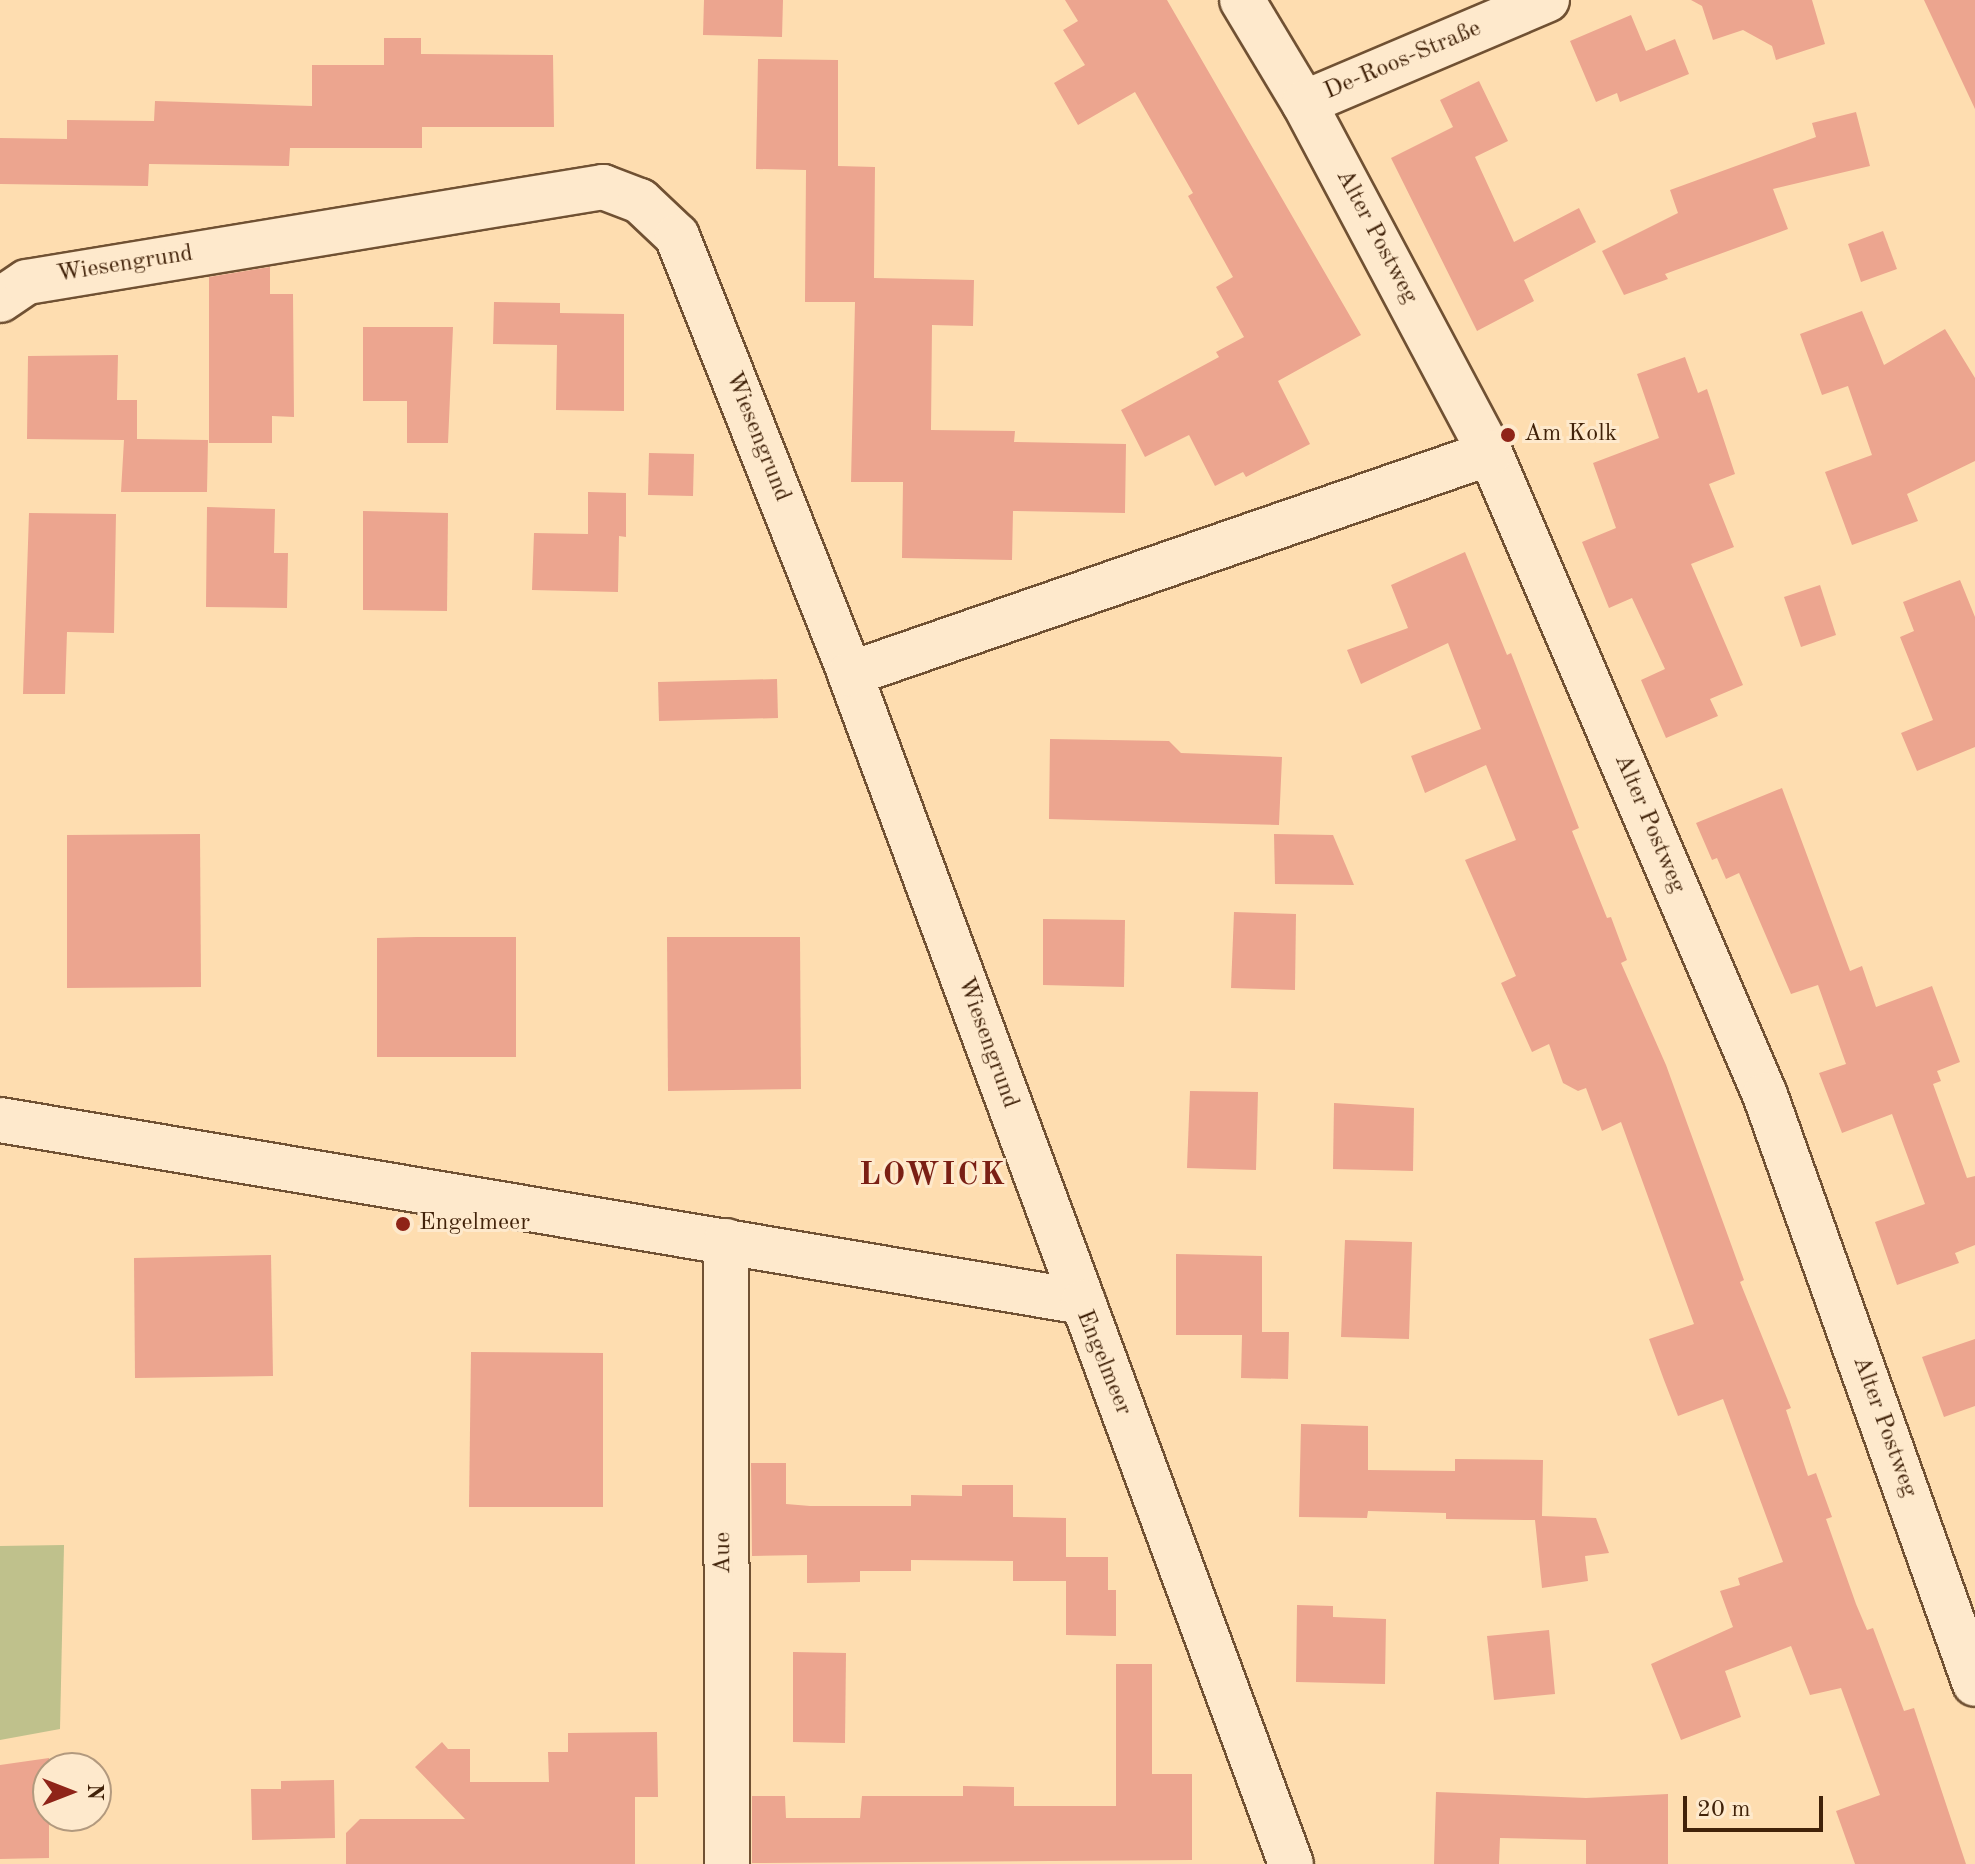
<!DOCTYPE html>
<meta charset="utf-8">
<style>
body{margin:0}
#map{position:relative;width:1975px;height:1864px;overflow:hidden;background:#feddb0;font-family:"Old Standard TT",serif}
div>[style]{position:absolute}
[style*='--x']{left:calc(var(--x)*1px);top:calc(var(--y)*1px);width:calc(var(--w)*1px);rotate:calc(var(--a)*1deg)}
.green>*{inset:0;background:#bfc18c}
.building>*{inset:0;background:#eca58f}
.roads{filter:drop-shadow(2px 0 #705133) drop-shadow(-2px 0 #705133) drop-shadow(0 2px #705133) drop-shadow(0 -2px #705133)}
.street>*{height:44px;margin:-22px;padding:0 22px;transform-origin:22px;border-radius:22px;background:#fee9cc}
.dots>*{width:22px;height:22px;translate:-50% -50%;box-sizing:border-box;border:4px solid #fee9cc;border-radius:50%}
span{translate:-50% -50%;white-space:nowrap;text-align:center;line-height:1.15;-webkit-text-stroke:6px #fee9cc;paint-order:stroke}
.street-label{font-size:24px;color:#412209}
.poi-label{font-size:24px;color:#412209}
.left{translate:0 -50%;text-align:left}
.district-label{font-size:32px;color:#7a1f14;font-weight:700;letter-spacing:2px}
.north{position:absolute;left:32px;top:1752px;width:80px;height:80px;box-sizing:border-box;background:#fee9cc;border:2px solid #b2997e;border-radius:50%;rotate:90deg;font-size:22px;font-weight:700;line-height:32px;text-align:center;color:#412209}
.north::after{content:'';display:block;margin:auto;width:28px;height:36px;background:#8f2418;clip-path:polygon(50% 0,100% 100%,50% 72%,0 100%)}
.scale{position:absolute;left:1683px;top:1796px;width:140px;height:36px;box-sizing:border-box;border:4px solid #412209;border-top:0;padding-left:10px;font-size:24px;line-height:28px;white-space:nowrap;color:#412209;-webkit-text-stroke:6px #fee9cc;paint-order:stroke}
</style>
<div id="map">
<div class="green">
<div style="clip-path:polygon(64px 1545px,60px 1729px,0 1740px,0 1546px)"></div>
</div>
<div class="building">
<div style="clip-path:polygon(704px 0,783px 0,782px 37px,703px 35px)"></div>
<div style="clip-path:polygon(1065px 0,1167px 0,1361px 335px,1278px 381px,1310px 444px,1246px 477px,1243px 472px,1215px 486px,1189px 435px,1145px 457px,1121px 410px,1219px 357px,1216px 352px,1244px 337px,1216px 287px,1233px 277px,1188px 196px,1193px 193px,1135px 92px,1078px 125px,1054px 83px,1085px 65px,1063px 30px,1078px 21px)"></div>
<div style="clip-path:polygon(1691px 0,1812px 0,1825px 44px,1776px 60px,1772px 46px,1743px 30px,1713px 40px,1702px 6px)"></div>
<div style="clip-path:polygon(1924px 0,1975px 0,1975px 109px)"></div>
<div style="clip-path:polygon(1631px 15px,1646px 51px,1675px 39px,1689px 74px,1620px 102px,1617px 93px,1596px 102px,1570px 41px)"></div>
<div style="clip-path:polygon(384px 38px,421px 38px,421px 54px,553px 55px,554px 127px,422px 127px,422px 148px,290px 148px,289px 166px,149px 164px,148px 186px,0 184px,0 138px,67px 139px,67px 120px,154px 121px,155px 101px,312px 106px,312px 65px,384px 65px)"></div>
<div style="clip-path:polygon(758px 59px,838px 60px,838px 166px,875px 167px,874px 278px,974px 280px,973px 326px,932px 325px,931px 430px,1015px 431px,1014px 442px,1126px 444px,1125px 513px,1013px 511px,1012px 560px,902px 558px,903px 482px,851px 482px,855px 302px,805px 302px,806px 170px,756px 169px)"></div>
<div style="clip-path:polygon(1479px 81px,1508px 141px,1475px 157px,1514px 242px,1579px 208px,1596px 242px,1524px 280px,1534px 301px,1477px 331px,1391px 158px,1453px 127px,1440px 100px)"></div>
<div style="clip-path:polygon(1856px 112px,1870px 166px,1773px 189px,1788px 229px,1665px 274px,1668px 279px,1624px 295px,1602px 251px,1678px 213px,1670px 190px,1816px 137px,1812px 123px)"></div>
<div style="clip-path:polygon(1883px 231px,1897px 269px,1861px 282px,1848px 244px)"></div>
<div style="clip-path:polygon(270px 267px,270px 294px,293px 294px,294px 417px,272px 416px,272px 443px,209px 443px,209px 277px)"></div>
<div style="clip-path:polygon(494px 302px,560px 303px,560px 313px,624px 314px,624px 411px,556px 410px,557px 345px,493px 344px)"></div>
<div style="clip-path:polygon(1862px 311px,1884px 365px,1945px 329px,1975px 378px,1975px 461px,1907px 494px,1918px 521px,1852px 545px,1825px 472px,1872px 455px,1848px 386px,1822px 395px,1800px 334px)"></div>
<div style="clip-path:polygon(363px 327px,453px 327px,448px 443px,407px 443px,407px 401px,363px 401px)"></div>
<div style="clip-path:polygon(118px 355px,117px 400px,137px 400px,137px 439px,208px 440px,207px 492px,121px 492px,124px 440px,27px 439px,28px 356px)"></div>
<div style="clip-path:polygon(1685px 357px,1698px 393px,1707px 389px,1735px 474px,1709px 484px,1734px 547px,1691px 564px,1743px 685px,1710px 699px,1718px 716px,1666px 738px,1641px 680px,1665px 669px,1632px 598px,1609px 608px,1582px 542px,1616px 528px,1593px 463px,1659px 438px,1637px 374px)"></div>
<div style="clip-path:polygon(649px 453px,694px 454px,693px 496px,648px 495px)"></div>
<div style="clip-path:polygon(588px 492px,626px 493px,626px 537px,619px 536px,618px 592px,532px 590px,534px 533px,588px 534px)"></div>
<div style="clip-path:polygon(207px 507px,275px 509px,274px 553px,288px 553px,287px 608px,206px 607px)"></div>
<div style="clip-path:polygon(363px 511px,448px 513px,447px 611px,363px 610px)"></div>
<div style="clip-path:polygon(29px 513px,116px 514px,114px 633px,67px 632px,65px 694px,23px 694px)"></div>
<div style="clip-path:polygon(1465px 552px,1507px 655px,1511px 653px,1579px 828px,1572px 831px,1607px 918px,1611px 917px,1627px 960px,1621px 963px,1666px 1065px,1744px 1280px,1740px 1282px,1791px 1408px,1786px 1410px,1808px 1476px,1816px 1473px,1832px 1517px,1826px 1519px,1856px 1604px,1867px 1630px,1873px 1628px,1904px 1711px,1914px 1708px,1966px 1864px,1855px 1864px,1836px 1811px,1880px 1795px,1841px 1688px,1810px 1695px,1791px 1646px,1725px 1671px,1741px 1717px,1681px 1740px,1651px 1664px,1733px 1627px,1720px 1591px,1740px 1585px,1738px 1578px,1783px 1562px,1723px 1399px,1678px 1416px,1664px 1380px,1649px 1339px,1694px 1324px,1621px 1122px,1602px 1131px,1586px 1088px,1578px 1091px,1563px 1083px,1549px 1044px,1532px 1052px,1501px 983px,1516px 976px,1465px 860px,1516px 840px,1486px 765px,1425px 793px,1411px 756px,1481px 729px,1448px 643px,1361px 684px,1347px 650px,1408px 628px,1391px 585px)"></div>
<div style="clip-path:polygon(1960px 580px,1975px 617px,1975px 747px,1917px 771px,1901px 733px,1933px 720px,1900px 637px,1914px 631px,1903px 602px)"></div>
<div style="clip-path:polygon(1820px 585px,1836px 635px,1801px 647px,1784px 597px)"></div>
<div style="clip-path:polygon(777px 679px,778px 718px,659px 721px,658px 682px)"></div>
<div style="clip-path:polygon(1050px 739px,1169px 741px,1181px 753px,1282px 757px,1279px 825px,1049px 819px)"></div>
<div style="clip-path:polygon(1782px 788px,1850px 971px,1862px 966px,1876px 1007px,1932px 986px,1960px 1062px,1937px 1071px,1941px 1081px,1933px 1084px,1967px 1178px,1975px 1176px,1975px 1245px,1955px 1253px,1959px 1263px,1897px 1285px,1875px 1222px,1925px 1204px,1892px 1114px,1842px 1133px,1819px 1073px,1846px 1064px,1818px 985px,1791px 994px,1739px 873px,1726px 879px,1717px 858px,1712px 860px,1696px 823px)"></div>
<div style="clip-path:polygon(200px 834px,201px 987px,67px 988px,67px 835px)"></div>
<div style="clip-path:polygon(1274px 834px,1333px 835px,1354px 885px,1275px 884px)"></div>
<div style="clip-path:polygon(1234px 912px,1296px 914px,1295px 990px,1231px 988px)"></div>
<div style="clip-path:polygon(1043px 919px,1125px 920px,1124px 987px,1043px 985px)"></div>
<div style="clip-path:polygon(417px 937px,516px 937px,516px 1057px,377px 1057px,377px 938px)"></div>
<div style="clip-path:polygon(667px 937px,800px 937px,801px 1089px,668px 1091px)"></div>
<div style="clip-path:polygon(1190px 1091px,1258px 1092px,1256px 1170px,1187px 1168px)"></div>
<div style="clip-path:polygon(1334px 1103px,1414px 1108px,1413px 1171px,1333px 1169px)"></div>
<div style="clip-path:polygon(1345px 1240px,1412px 1242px,1409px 1339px,1341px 1337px)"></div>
<div style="clip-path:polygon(1176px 1254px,1262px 1256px,1262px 1332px,1289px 1332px,1288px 1379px,1241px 1378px,1242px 1335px,1176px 1335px)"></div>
<div style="clip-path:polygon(271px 1255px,273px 1376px,135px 1378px,134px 1258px)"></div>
<div style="clip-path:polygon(1975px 1339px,1975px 1406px,1944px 1417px,1922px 1357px)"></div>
<div style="clip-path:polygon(471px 1352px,603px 1353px,603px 1507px,469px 1507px)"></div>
<div style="clip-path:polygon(1301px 1424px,1368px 1426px,1368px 1470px,1455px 1471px,1455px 1459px,1543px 1460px,1542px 1516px,1596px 1518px,1609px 1553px,1585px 1556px,1588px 1581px,1542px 1588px,1535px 1520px,1446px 1519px,1446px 1513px,1368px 1511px,1367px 1518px,1299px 1517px)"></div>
<div style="clip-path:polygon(751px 1463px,786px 1463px,786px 1504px,810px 1506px,911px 1506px,911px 1495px,962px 1496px,962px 1485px,1013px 1485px,1013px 1517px,1066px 1518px,1066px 1557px,1108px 1557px,1108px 1590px,1116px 1590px,1116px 1636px,1066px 1635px,1066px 1581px,1013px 1581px,1013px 1561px,911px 1560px,911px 1571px,860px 1571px,860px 1582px,807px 1583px,807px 1555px,752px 1556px)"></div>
<div style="clip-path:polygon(1297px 1605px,1333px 1606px,1333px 1617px,1386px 1619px,1385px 1684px,1296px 1682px)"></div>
<div style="clip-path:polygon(1549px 1630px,1555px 1694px,1494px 1700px,1487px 1636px)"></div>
<div style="clip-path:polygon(793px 1652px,846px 1653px,845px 1743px,793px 1742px)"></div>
<div style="clip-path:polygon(1116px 1664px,1152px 1664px,1152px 1774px,1192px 1774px,1192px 1860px,752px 1863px,752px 1796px,785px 1796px,786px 1818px,860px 1818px,862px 1796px,963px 1796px,963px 1786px,1014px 1787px,1014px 1806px,1116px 1806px)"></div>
<div style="clip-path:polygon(657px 1732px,658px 1797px,635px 1797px,635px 1864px,346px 1864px,346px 1833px,360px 1819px,465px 1819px,415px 1767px,442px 1742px,448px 1749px,470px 1749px,470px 1782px,549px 1782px,548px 1752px,568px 1752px,568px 1733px)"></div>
<div style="clip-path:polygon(49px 1758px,49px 1858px,0 1859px,0 1765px)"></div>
<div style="clip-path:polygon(334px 1780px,335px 1838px,252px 1840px,251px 1789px,281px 1789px,281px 1781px)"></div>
<div style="clip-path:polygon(1436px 1792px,1586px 1798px,1668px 1794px,1668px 1864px,1586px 1864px,1586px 1840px,1500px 1838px,1499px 1864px,1434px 1864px)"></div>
</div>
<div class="roads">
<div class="street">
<div style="--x:1242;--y:0;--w:120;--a:59"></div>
<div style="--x:1304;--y:103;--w:396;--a:62"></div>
<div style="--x:1490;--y:453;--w:698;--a:66.81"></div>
<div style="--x:1765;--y:1095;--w:625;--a:70.38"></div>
<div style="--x:1304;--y:103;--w:264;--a:-23"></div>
<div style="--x:0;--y:300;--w:32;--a:-34"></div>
<div style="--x:27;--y:282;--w:584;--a:-9.37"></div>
<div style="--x:603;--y:187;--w:40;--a:21"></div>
<div style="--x:640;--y:201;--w:51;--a:43.4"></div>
<div style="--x:677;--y:236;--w:471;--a:68.4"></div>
<div style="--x:850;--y:674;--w:670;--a:69.64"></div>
<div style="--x:850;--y:674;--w:677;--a:-19.05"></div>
<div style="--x:0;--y:1120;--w:1098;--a:9.54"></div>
<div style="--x:1083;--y:1302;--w:599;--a:69.69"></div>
<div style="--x:726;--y:1241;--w:623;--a:89.91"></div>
</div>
</div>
<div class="dots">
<div style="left:1508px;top:435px;background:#8f2418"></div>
<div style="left:403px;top:1224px;background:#8f2418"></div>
</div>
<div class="street-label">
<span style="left:1403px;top:61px;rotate:-23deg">De-Roos-Straße</span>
<span style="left:1376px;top:237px;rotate:62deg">Alter Postweg</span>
<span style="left:125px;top:265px;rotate:-9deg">Wiesengrund</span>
<span style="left:757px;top:437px;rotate:68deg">Wiesengrund</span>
<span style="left:1649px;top:824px;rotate:67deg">Alter Postweg</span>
<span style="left:987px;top:1043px;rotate:70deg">Wiesengrund</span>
<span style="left:1103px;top:1363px;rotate:68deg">Engelmeer</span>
<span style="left:1884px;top:1427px;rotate:70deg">Alter Postweg</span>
<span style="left:724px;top:1553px;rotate:-90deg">Aue</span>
</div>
<div class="poi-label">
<span class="left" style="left:1524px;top:435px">Am Kolk</span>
<span class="left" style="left:419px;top:1224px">Engelmeer</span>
</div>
<div class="district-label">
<span style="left:933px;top:1176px">LOWICK</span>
</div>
<div class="north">N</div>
<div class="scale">20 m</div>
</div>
